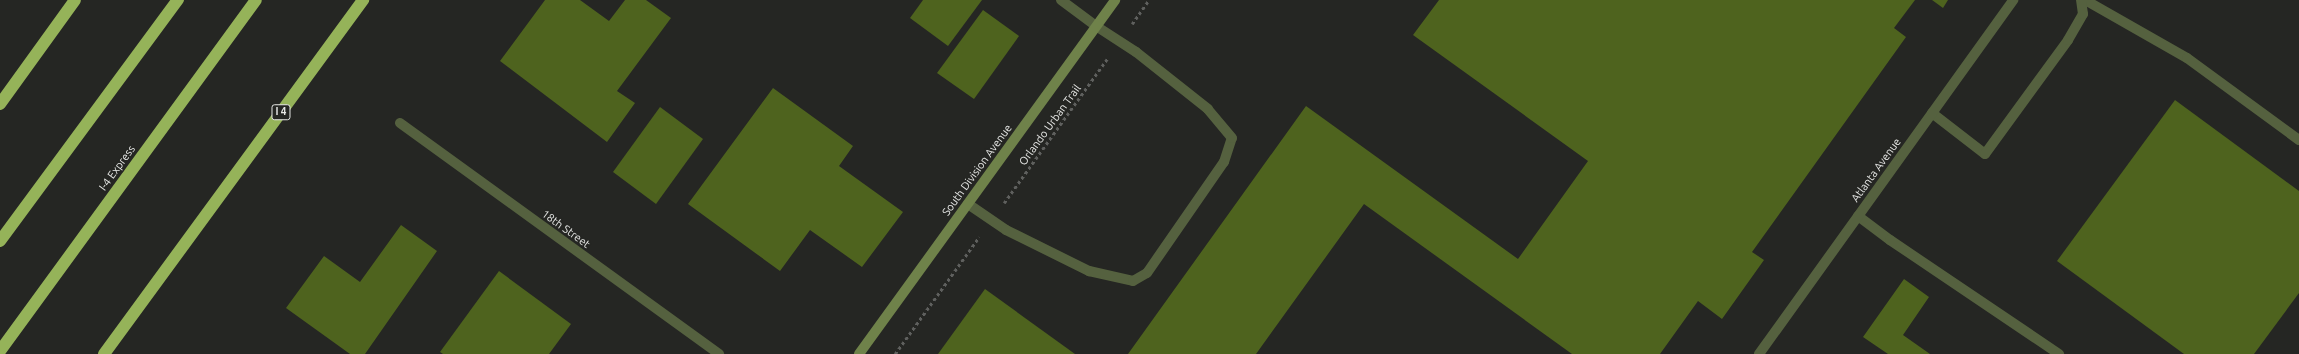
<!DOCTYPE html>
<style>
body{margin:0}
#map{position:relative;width:2299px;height:354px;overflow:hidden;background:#252623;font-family:Ubuntu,sans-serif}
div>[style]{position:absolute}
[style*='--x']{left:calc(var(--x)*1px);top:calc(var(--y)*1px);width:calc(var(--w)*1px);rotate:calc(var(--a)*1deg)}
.building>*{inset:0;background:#4e631e}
.path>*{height:2.5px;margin-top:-1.25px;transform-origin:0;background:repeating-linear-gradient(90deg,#5f605e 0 3px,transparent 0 6px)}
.lane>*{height:10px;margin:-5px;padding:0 5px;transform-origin:5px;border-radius:5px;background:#55613f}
.street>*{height:10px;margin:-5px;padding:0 5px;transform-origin:5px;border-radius:5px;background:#55613f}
.secondary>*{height:10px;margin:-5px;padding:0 5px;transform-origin:5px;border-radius:5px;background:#6f824a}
.highway>*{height:12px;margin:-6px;padding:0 6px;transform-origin:6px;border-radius:6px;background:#95b359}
span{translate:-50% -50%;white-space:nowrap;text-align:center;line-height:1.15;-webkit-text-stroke:3px #252623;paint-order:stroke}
.shield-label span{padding:1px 3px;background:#252623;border:1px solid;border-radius:3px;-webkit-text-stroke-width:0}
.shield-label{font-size:10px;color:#e7e8e6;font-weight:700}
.street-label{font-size:11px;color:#e7e8e6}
</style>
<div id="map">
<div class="building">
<div style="clip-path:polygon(545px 0,580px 0,609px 21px,625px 0,646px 0,671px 18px,617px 91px,635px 103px,607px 142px,500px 61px)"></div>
<div style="clip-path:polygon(923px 0,982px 0,948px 46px,910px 18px)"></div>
<div style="clip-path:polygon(1439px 0,1915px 0,1894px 28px,1906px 37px,1752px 252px,1764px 260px,1722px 319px,1698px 301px,1660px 354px,1572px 354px,1364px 204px,1256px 354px,1128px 354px,1306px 106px,1518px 259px,1588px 161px,1413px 35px)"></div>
<div style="clip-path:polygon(1932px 0,1948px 0,1943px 8px)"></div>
<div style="clip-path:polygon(983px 10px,1019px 36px,974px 99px,937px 73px)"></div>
<div style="clip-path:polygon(773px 88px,853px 146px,839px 166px,903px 212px,862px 267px,810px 230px,780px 271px,688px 204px)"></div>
<div style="clip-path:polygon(2175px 100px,2299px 191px,2299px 293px,2254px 354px,2184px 354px,2057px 261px)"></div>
<div style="clip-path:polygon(660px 107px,703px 139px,656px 204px,613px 172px)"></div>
<div style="clip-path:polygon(401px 225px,437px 251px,365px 354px,350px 354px,286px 308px,324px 256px,360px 282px)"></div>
<div style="clip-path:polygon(499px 271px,571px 324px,549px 354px,443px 354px,440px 352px)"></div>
<div style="clip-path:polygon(1904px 279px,1929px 297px,1903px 335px,1930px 354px,1888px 354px,1863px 337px)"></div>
<div style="clip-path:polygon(985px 289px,1075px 354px,938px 354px)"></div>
</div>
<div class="path">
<div style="--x:1132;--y:24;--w:29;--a:-55"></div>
<div style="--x:1004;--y:203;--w:177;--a:-54.4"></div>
<div style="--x:895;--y:354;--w:144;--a:-54.3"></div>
</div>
<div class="lane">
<div style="--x:2085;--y:0;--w:117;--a:29.6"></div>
<div style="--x:2187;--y:58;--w:139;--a:36.2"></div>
<div style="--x:1932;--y:113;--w:67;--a:37.7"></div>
<div style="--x:1985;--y:154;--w:141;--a:-53.9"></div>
<div style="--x:2068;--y:40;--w:30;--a:-60"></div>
<div style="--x:2083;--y:14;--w:14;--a:-98"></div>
<div style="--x:968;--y:204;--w:46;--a:34.4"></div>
<div style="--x:1006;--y:230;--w:93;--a:26.3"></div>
<div style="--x:1089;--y:271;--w:45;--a:12.8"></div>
<div style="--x:1133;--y:281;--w:16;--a:-30"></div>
<div style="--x:1147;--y:273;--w:135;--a:-55.3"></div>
<div style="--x:1224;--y:162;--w:25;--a:-72"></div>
<div style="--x:1232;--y:138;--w:38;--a:-130"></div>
<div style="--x:1208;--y:109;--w:92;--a:-141.6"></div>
<div style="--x:1136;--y:52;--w:48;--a:-147"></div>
<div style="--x:1858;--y:216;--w:40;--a:37"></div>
<div style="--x:1890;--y:240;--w:204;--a:34"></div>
</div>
<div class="street">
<div style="--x:1061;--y:0;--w:44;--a:36.6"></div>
<div style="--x:400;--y:123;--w:394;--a:35.9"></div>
<div style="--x:1759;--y:354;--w:436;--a:-54.3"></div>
</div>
<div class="secondary">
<div style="--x:859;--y:354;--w:437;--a:-54.1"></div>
</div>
<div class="highway">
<div style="--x:0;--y:104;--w:128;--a:-54.2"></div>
<div style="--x:0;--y:241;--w:300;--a:-53.6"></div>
<div style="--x:0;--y:351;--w:434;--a:-53.9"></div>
<div style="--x:104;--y:354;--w:439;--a:-53.8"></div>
</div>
<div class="shield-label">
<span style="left:281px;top:112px">I 4</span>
</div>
<div class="street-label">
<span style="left:1050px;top:125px;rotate:-54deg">Orlando Urban Trail</span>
<span style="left:117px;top:168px;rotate:-54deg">I-4 Express</span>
<span style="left:977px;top:170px;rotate:-54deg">South Division Avenue</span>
<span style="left:1876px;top:170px;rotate:-54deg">Atlanta Avenue</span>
<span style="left:566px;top:229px;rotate:36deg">18th Street</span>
</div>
</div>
